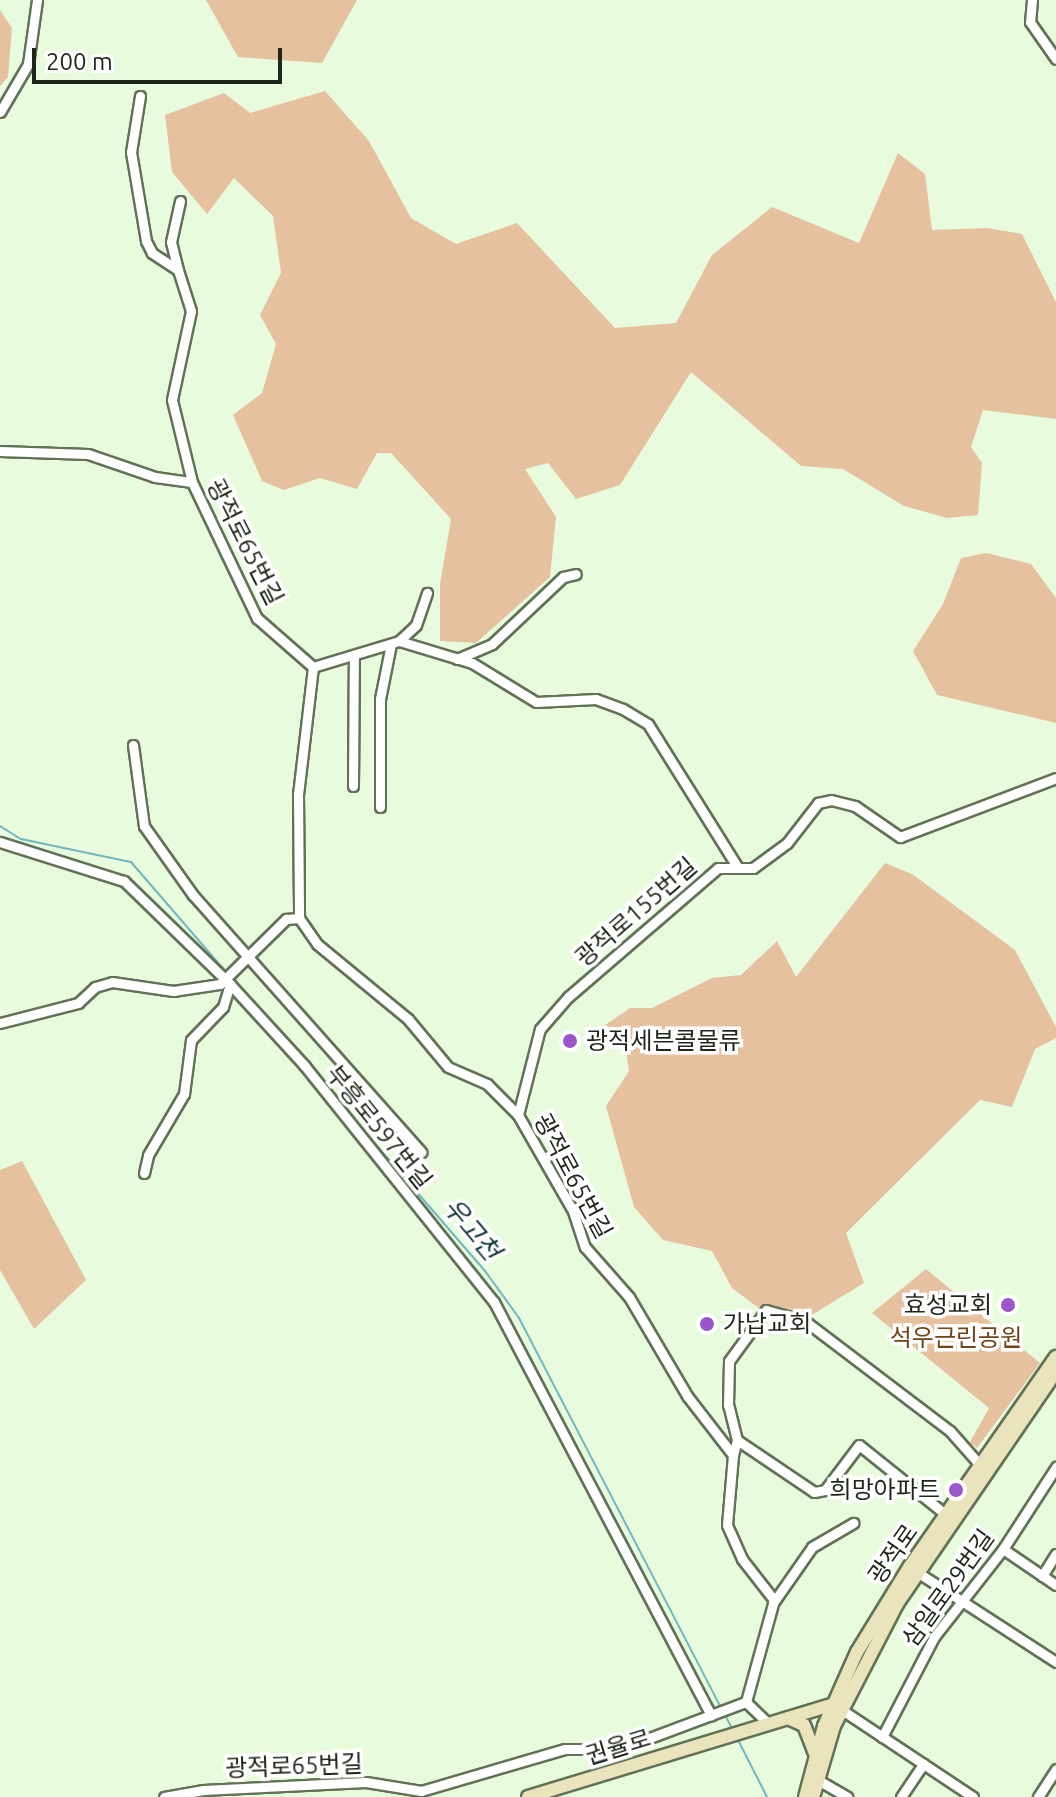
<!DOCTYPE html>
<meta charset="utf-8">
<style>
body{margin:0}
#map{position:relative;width:1056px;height:1797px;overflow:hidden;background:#e8fcdd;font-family:Ubuntu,"Noto Sans KR",sans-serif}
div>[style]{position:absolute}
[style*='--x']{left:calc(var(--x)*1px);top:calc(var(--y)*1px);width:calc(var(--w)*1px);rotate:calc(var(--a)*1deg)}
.green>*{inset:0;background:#e5c1a0}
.stream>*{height:2px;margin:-1px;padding:0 1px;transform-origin:1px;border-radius:1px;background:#71b7be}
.roads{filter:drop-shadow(2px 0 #617257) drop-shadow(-2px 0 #617257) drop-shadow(0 2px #617257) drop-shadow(0 -2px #617257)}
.street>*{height:9px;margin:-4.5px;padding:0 4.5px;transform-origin:4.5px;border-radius:4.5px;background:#fff}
.secondary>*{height:12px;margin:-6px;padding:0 6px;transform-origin:6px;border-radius:6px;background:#eae4bd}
.dots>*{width:22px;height:22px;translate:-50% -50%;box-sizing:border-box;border:4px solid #fff;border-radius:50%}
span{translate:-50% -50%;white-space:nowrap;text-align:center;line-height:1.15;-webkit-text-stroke:7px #fff;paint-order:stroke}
.street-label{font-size:24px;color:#1e251a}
.poi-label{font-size:24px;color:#1e251a}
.left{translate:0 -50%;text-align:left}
.right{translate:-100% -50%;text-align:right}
.park-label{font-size:24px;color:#6f4619}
.water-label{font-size:26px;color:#123538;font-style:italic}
.scale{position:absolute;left:32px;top:48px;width:250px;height:36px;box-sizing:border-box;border:4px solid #1e251a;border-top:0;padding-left:10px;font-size:24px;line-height:28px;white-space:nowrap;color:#1e251a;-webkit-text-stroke:6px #fff;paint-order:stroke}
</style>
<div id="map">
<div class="green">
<div style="clip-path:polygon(206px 0,357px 0,322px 63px,238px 57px)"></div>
<div style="clip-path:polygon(0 10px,12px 28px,8px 77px,0 86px)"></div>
<div style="clip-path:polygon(325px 91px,369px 141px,411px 218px,456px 244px,517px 223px,615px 328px,676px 323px,712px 255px,772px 207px,859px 243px,898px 153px,925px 174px,932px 230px,987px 228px,1022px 234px,1056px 302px,1056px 419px,983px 410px,971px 447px,982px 463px,978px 515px,947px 518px,904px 506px,843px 469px,801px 466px,691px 372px,620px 485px,576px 499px,548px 463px,525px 469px,556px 517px,550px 577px,476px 643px,440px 641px,440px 584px,451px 519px,391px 453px,377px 453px,357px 489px,320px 478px,284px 490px,262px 481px,233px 415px,262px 393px,276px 344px,260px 315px,281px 273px,273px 216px,234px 178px,207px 214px,172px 172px,165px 115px,224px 93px,250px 113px)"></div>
<div style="clip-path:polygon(986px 553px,1031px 564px,1056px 598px,1056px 723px,937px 695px,913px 651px,943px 604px,961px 558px)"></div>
<div style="clip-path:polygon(885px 863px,912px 874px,1015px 950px,1056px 1027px,1056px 1038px,1035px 1049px,1012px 1107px,980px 1100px,846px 1233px,864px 1283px,810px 1316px,760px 1309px,732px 1288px,712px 1251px,663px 1240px,634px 1207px,606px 1106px,629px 1071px,625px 1046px,598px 1030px,630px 1008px,652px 1008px,712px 978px,741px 975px,777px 941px,796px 977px)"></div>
<div style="clip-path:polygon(22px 1161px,86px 1280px,34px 1329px,0 1270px,0 1170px)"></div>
<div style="clip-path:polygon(926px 1269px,1040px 1363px,977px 1448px,970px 1442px,989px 1408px,872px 1313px)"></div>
</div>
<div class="stream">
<div style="--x:0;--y:826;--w:25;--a:32"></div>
<div style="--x:21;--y:839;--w:112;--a:11.8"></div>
<div style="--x:131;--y:862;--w:145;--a:49.2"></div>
<div style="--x:230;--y:977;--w:22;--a:47"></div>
<div style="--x:346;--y:1110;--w:213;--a:49.2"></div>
<div style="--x:485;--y:1271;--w:58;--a:54.1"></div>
<div style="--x:519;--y:1318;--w:438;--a:62.6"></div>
<div style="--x:724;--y:1713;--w:18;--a:63"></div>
<div style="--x:737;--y:1738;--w:66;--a:63"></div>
</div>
<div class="roads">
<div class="street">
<div style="--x:1032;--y:0;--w:22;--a:95"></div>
<div style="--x:1030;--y:22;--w:45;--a:54.9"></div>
<div style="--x:140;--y:96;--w:57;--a:99.1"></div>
<div style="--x:131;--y:152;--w:90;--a:80.4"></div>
<div style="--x:146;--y:241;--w:13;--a:63"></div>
<div style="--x:152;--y:253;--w:31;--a:33"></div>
<div style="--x:178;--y:270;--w:43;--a:72.4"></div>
<div style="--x:191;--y:311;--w:91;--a:102.1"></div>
<div style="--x:172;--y:400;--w:84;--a:76.3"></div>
<div style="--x:192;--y:482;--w:151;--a:64.5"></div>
<div style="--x:257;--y:618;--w:74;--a:41.2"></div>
<div style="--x:0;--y:112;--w:56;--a:-59.7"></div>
<div style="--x:28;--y:64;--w:65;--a:-82"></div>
<div style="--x:178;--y:270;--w:29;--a:-104"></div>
<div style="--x:171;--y:242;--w:42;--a:-77.6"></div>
<div style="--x:0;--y:451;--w:88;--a:2"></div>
<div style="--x:88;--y:454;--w:71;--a:18.9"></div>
<div style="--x:155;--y:477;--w:37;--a:8"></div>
<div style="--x:399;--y:641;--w:23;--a:-43"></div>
<div style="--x:416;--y:625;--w:34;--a:-71"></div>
<div style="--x:457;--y:659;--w:38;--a:-23"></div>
<div style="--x:492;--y:644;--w:98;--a:-43.3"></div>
<div style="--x:563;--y:577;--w:13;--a:-13"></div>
<div style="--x:133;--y:745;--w:82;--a:82.3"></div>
<div style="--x:144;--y:826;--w:85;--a:54.6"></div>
<div style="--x:193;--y:895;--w:344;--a:48.4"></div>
<div style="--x:353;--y:786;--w:131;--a:-89.6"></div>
<div style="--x:380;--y:807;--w:108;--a:-90"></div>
<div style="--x:380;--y:699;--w:56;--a:-78.7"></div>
<div style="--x:0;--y:842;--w:130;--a:17.5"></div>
<div style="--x:124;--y:881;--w:148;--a:44.2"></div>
<div style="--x:230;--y:984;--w:110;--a:47.6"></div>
<div style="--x:304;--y:1065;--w:304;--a:51.3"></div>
<div style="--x:494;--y:1302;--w:467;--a:62.3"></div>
<div style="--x:738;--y:868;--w:170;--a:-122"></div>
<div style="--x:648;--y:724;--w:29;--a:-149"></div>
<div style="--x:623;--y:709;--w:29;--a:-160"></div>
<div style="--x:596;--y:699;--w:60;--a:177.1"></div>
<div style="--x:536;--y:702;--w:75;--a:-148.6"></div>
<div style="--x:472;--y:663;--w:76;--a:-163.2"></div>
<div style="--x:399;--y:641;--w:90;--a:163.2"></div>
<div style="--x:313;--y:667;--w:128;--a:96.7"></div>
<div style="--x:298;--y:794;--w:124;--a:89.5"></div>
<div style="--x:299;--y:918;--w:32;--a:55"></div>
<div style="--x:317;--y:944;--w:118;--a:39.5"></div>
<div style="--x:408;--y:1019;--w:62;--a:50.2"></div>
<div style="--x:448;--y:1067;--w:43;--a:23.6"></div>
<div style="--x:487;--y:1084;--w:44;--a:45"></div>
<div style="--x:518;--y:1115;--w:111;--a:60.2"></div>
<div style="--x:573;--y:1211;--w:38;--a:72"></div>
<div style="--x:585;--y:1247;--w:67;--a:48.7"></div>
<div style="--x:629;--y:1297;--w:116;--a:59.5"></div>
<div style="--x:688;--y:1397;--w:73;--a:52.2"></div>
<div style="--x:733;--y:1455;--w:70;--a:94.9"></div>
<div style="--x:727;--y:1525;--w:37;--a:66"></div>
<div style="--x:742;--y:1559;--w:52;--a:52"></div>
<div style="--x:774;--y:1600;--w:106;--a:105.4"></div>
<div style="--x:746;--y:1702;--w:32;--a:44"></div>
<div style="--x:0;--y:1023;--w:81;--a:-14.4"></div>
<div style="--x:78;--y:1003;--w:23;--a:-43"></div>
<div style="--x:95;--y:987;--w:18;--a:-16"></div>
<div style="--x:112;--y:982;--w:62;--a:8.4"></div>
<div style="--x:173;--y:991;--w:48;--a:-8.5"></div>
<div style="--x:220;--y:984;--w:93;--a:-44.6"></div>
<div style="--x:286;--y:919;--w:13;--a:-4"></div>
<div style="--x:518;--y:1115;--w:89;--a:-75.7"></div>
<div style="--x:540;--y:1029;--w:43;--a:-48.8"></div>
<div style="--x:568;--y:997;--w:198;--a:-40.7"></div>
<div style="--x:718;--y:868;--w:35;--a:0"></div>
<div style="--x:753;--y:868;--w:42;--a:-36.3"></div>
<div style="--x:787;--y:843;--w:51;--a:-52.2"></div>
<div style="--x:818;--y:803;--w:13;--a:-13"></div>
<div style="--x:831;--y:800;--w:25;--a:14"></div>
<div style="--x:855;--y:806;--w:55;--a:34.6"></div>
<div style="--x:900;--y:837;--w:167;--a:-20.7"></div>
<div style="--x:144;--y:1173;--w:18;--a:-77"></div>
<div style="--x:148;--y:1155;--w:71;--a:-59.5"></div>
<div style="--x:184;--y:1094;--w:54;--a:-82.6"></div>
<div style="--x:191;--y:1040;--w:46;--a:-45.9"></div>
<div style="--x:223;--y:1007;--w:24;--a:-73"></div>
<div style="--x:737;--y:1440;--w:93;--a:34"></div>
<div style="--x:814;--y:1492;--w:11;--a:-10"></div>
<div style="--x:825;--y:1490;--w:56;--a:-52.9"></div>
<div style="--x:859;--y:1445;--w:110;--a:38.7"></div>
<div style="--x:733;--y:1455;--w:16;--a:-75"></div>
<div style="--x:737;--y:1440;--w:36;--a:-104"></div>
<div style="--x:728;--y:1405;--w:44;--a:-88.7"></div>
<div style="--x:729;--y:1361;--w:63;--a:-54"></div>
<div style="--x:766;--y:1310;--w:41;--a:15.8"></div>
<div style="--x:805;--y:1321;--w:182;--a:37.2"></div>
<div style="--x:950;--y:1431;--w:47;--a:48.5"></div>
<div style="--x:1003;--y:1549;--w:64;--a:34.2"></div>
<div style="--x:917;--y:1572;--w:166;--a:32.9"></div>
<div style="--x:1042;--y:1576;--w:26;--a:-58"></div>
<div style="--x:773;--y:1603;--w:68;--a:-55.1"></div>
<div style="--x:812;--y:1547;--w:48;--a:-30.3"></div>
<div style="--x:839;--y:1708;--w:161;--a:33.6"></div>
<div style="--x:882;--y:1737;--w:113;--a:-62.5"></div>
<div style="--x:934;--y:1637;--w:112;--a:-51.9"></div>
<div style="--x:1003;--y:1549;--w:98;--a:-57.1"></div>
<div style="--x:818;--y:1780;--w:34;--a:30"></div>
<div style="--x:164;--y:1797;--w:40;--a:-10"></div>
<div style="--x:203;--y:1790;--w:163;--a:-2.8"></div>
<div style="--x:366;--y:1782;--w:56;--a:9.3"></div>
<div style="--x:421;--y:1791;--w:150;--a:-16.3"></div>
<div style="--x:565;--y:1749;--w:55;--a:0"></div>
<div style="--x:620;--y:1749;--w:134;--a:-20.5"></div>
<div style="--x:901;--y:1797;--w:40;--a:-56"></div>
<div style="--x:1038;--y:1797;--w:33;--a:-57"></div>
</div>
<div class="secondary">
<div style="--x:788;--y:1718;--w:17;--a:24"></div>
<div style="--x:804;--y:1725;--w:30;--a:69"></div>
<div style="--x:814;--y:1794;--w:71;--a:-73.6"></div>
<div style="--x:834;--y:1726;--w:137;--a:-62.7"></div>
<div style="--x:897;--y:1604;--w:281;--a:-55.6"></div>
<div style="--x:528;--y:1797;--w:320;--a:-16.9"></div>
<div style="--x:805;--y:1797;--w:73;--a:-75"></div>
<div style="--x:824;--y:1726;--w:81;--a:-66"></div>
<div style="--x:857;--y:1652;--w:101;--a:-58.4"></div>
<div style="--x:910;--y:1566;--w:255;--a:-55.1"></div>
</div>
</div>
<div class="dots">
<div style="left:570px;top:1041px;background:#9a57cc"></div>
<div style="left:1008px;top:1305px;background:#9a57cc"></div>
<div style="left:707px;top:1324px;background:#9a57cc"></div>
<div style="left:956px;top:1490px;background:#9a57cc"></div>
</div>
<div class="street-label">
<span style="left:245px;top:542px;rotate:63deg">광적로65번길</span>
<span style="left:636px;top:912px;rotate:-41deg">광적로155번길</span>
<span style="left:379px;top:1127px;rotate:51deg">부흥로597번길</span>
<span style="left:573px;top:1176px;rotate:62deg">광적로65번길</span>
<span style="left:893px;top:1554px;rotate:-55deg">광적로</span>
<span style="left:948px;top:1588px;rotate:-54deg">삼일로29번길</span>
<span style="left:618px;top:1747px;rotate:-17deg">권율로</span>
<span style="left:294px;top:1766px;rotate:-2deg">광적로65번길</span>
</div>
<div class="poi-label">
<span class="left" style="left:586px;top:1041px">광적세븐콜물류</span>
<span class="right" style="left:992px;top:1305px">효성교회</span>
<span class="left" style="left:723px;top:1324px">가납교회</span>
<span class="right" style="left:940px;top:1490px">희망아파트</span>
</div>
<div class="park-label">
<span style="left:956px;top:1338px">석우근린공원</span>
</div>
<div class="water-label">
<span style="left:472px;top:1229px;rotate:50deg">우고천</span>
</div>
<div class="scale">200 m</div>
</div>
